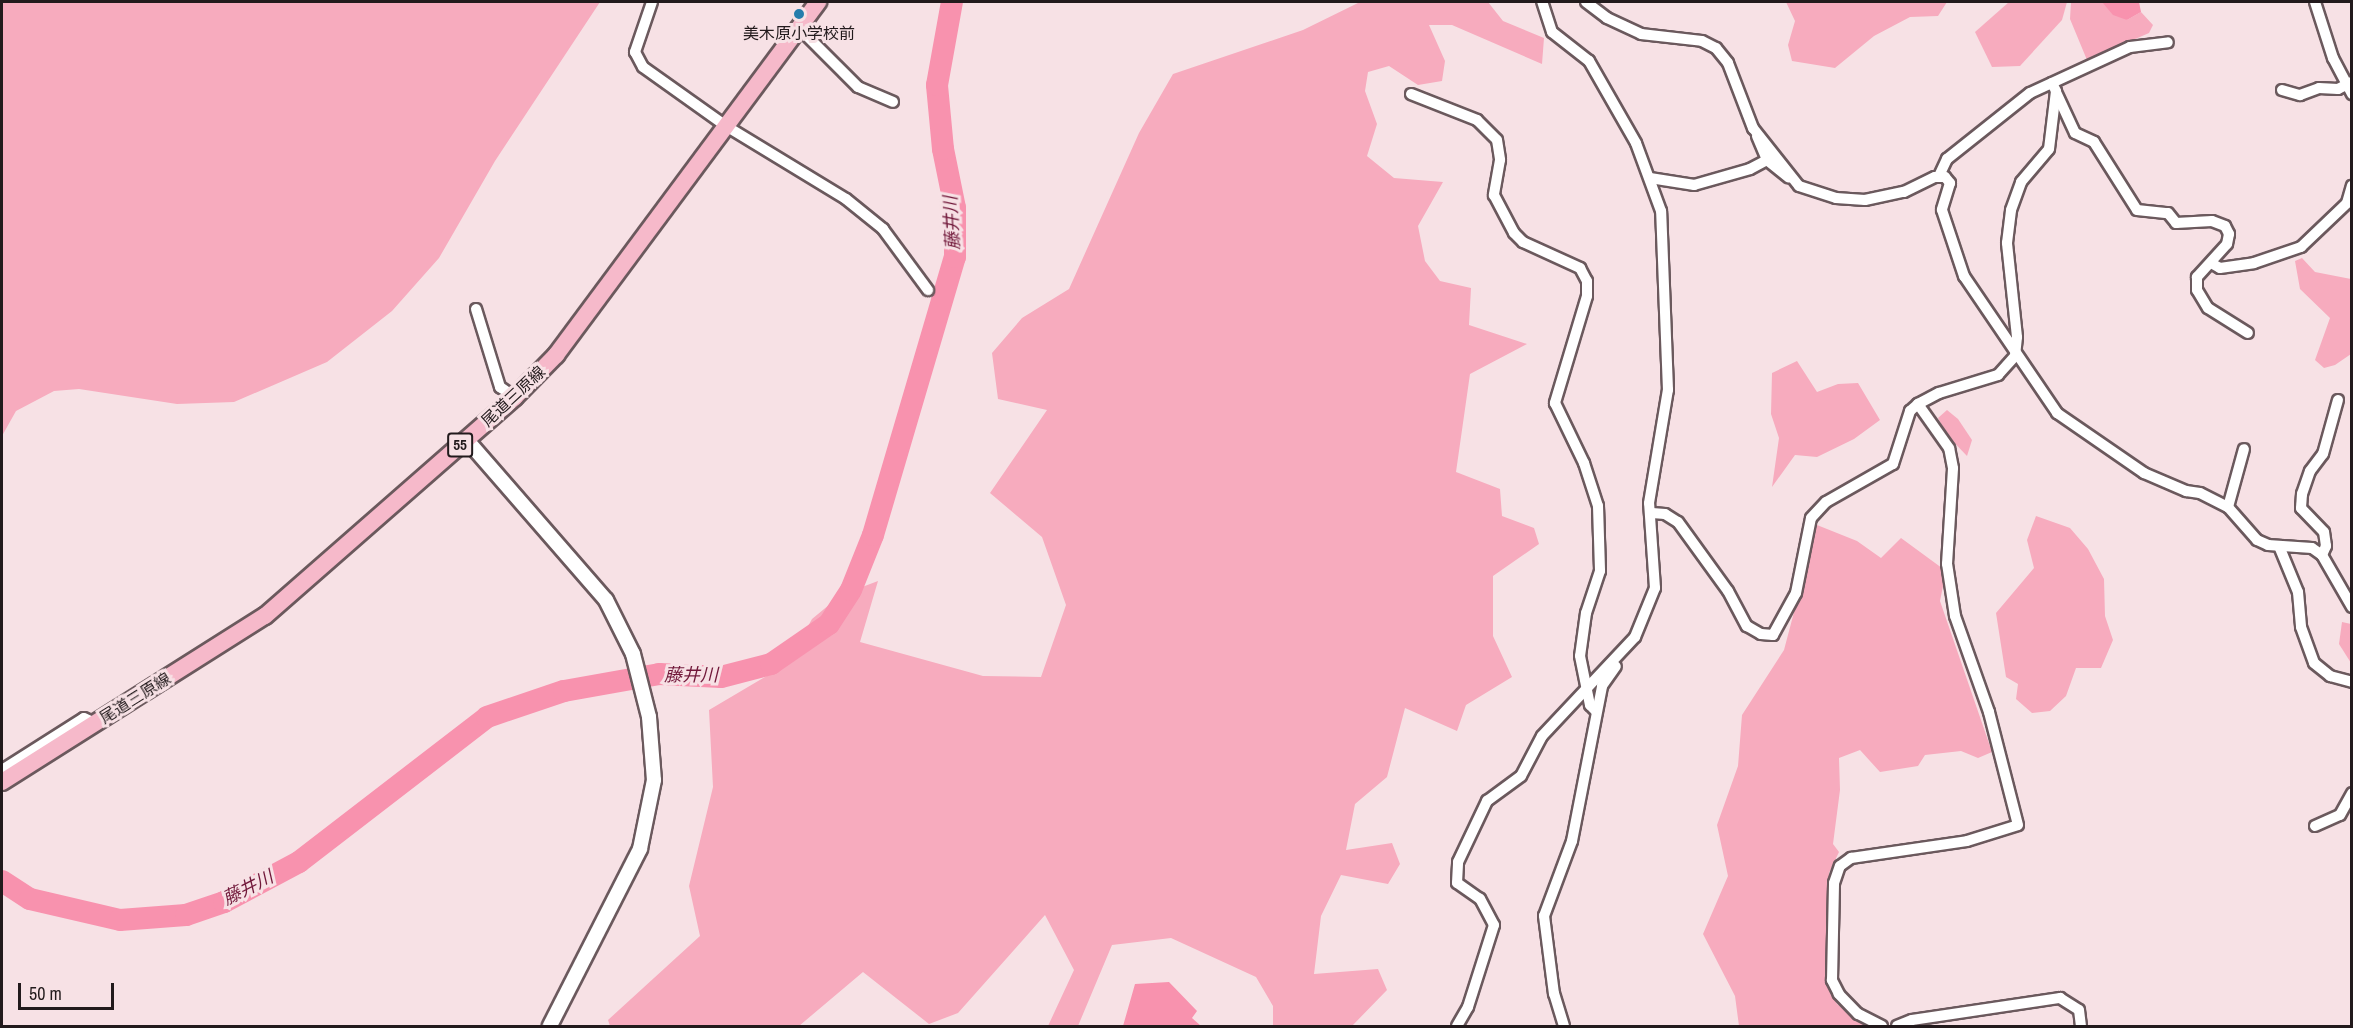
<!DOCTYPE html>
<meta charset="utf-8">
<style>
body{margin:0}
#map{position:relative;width:2353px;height:1028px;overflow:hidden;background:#f7e1e5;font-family:"Archivo Narrow","Noto Sans JP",sans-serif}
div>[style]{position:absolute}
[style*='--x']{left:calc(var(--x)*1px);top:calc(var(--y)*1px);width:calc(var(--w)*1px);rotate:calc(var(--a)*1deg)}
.green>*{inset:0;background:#f7abbe}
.water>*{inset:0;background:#f892ae}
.river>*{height:22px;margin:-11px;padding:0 11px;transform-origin:11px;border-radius:11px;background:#f892ae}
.roads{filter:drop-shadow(2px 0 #6b595d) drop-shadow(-2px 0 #6b595d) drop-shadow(0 2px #6b595d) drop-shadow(0 -2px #6b595d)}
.minor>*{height:10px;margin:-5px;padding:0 5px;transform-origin:5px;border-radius:5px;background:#fff}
.tertiary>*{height:14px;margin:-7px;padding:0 7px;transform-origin:7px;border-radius:7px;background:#fff}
.primary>*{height:16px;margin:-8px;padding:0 8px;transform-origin:8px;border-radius:8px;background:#f6b9ca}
.dots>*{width:16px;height:16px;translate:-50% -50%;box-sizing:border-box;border:3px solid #f7e1e5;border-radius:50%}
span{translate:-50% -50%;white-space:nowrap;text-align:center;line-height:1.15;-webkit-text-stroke:6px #f7e1e5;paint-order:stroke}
.shield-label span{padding:2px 4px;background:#f7e1e5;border:2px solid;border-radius:4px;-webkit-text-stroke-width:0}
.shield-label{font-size:15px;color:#221a1c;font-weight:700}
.poi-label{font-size:16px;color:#221a1c}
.street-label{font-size:16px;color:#221a1c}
.water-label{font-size:18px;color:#71183a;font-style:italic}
.frame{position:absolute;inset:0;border:3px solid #221a1c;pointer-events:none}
.scale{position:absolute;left:18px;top:983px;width:96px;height:27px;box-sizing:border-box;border:3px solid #221a1c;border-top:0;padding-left:8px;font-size:18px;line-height:21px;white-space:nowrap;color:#221a1c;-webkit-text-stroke:4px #f7e1e5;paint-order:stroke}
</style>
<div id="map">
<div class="green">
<div style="clip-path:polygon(2px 2px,600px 2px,495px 161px,439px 258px,392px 311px,327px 362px,234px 402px,177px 404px,79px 389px,54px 391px,16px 411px,2px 436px)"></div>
<div style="clip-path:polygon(1360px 2px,1488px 2px,1503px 21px,1544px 38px,1542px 64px,1452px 25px,1429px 25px,1445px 61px,1442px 81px,1418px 85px,1389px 66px,1368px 72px,1365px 91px,1377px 124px,1367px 156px,1394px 178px,1443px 182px,1418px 226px,1425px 261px,1440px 281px,1471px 288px,1469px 325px,1527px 344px,1470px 374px,1456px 472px,1500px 489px,1502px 516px,1534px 528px,1539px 544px,1493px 576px,1493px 636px,1512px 677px,1466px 705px,1457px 731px,1405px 708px,1387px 777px,1355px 804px,1346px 850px,1392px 843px,1400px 864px,1388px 884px,1341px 875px,1321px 916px,1314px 974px,1378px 969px,1387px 990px,1352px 1026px,1273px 1026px,1273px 1006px,1256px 977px,1171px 938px,1112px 945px,1078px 1026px,1048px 1026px,1074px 970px,1045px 915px,958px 1013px,929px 1024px,863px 972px,799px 1026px,610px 1026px,608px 1020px,700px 936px,689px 886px,713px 787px,709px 710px,787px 664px,812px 619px,841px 595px,878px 581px,860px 642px,983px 676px,1041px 677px,1066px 605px,1042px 537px,990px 493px,1047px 410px,998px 399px,992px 353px,1022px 318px,1069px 289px,1139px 133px,1173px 74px,1303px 30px)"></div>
<div style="clip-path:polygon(1786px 2px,1947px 2px,1938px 16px,1910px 17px,1874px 36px,1835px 68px,1792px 61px,1788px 45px,1795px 21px)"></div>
<div style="clip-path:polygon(2009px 2px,2067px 2px,2062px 20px,2020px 66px,1992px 67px,1975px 32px)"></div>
<div style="clip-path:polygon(2071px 2px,2102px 2px,2127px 20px,2141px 12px,2153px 25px,2149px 33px,2087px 60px,2070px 19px)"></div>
<div style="clip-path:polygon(2302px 258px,2315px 272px,2351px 279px,2351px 354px,2335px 365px,2324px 368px,2315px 360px,2330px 318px,2300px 289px,2295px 261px)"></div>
<div style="clip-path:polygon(1797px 361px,1817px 392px,1838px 384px,1858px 383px,1880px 420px,1854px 439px,1817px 457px,1795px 455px,1772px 487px,1779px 438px,1771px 414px,1772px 373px)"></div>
<div style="clip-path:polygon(1947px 410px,1958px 419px,1972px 440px,1967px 456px,1946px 434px,1938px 418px)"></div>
<div style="clip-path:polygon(2036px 516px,2070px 528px,2088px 549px,2104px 579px,2105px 616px,2113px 640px,2101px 668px,2076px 668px,2066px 696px,2050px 711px,2032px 713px,2016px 699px,2018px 684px,2006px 677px,1996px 613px,2034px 568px,2027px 540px)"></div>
<div style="clip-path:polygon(1817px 525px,1857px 541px,1881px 558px,1901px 538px,1946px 571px,1940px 601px,1992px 752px,1978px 758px,1961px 751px,1925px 755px,1918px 766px,1880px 772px,1860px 750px,1839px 758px,1840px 790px,1833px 844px,1839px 852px,1829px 873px,1827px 983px,1837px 1004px,1866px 1026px,1739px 1026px,1735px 996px,1703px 934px,1728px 876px,1717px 825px,1738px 766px,1742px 715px,1784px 650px)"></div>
<div style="clip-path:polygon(2342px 622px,2351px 624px,2351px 663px,2339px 644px)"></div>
</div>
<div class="water">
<div style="clip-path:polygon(2102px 2px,2139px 2px,2141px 12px,2127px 20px,2113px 15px)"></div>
<div style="clip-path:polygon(1169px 982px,1197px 1011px,1192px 1018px,1201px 1026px,1123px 1026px,1135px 984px)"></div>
</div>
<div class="river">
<div style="--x:2;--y:881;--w:33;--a:33"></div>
<div style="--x:30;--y:899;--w:92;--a:13.1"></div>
<div style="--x:120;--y:920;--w:66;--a:-4.3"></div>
<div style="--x:186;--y:915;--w:40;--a:-18.9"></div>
<div style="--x:224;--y:902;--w:85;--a:-28.1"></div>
<div style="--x:299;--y:862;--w:237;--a:-37.6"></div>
<div style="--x:487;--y:717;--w:81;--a:-18.7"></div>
<div style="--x:564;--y:691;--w:97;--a:-10.1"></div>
<div style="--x:659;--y:674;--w:62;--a:2.8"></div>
<div style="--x:721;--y:677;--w:52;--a:-14.6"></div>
<div style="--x:771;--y:664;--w:70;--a:-34.6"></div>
<div style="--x:829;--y:624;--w:40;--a:-57.1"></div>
<div style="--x:851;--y:590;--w:59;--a:-68.2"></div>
<div style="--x:873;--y:535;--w:290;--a:-73.6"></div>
<div style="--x:955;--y:257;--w:49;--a:-90"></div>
<div style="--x:955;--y:208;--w:60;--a:-101.5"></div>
<div style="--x:943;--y:149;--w:64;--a:-95.4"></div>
<div style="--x:937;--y:85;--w:84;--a:-79.8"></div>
</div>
<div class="roads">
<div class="minor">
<div style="--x:652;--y:2;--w:53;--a:108.8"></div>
<div style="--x:635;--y:52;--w:17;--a:62"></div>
<div style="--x:643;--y:67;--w:102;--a:35.4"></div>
<div style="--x:726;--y:126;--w:140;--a:31.3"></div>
<div style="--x:846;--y:199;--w:48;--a:39"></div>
<div style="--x:883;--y:229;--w:76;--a:53.6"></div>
<div style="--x:1586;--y:2;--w:26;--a:37"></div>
<div style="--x:1607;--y:18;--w:38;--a:25"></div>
<div style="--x:1641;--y:34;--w:61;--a:6.5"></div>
<div style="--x:1702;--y:41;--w:16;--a:27"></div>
<div style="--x:1716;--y:48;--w:19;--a:51"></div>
<div style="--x:1728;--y:63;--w:70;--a:69"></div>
<div style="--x:1753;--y:128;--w:74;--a:51.6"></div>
<div style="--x:1799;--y:186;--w:39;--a:18"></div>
<div style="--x:1836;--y:198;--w:29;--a:4"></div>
<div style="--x:1865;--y:200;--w:40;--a:-12"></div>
<div style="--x:1904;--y:192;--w:34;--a:-26"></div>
<div style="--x:1935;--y:177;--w:10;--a:0"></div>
<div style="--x:1945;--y:177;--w:8;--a:50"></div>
<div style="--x:1950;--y:183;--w:28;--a:107"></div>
<div style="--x:1942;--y:210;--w:70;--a:71.6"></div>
<div style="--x:1964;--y:276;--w:166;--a:55.8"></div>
<div style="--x:2057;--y:413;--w:106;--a:34.6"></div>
<div style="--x:2144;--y:473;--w:46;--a:23.2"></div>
<div style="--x:2186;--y:491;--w:14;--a:8"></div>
<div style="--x:2200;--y:493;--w:31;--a:27"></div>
<div style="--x:2228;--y:507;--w:44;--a:48.7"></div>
<div style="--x:2257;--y:540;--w:12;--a:24"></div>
<div style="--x:2268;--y:545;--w:44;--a:3.9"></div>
<div style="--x:2312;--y:548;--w:12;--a:35"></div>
<div style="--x:2322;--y:555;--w:60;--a:60"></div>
<div style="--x:2315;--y:2;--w:59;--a:72.2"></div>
<div style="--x:2333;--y:58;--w:41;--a:62.2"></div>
<div style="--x:798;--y:27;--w:85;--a:45"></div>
<div style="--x:858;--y:87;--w:38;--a:23"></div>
<div style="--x:2282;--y:90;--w:19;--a:16"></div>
<div style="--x:2300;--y:95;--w:20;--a:-20"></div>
<div style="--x:2319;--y:88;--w:19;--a:3"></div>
<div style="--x:2338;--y:89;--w:16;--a:-27"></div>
<div style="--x:2056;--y:92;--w:45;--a:65.1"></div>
<div style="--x:2075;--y:133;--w:21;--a:25"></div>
<div style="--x:2094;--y:142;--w:80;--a:57.7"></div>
<div style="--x:2137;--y:210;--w:31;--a:6"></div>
<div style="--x:2168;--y:213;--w:13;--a:51"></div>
<div style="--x:2176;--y:223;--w:36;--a:-3"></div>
<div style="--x:2212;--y:221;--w:14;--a:21"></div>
<div style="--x:2225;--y:226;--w:9;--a:63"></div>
<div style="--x:2229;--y:234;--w:10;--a:101"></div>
<div style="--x:2227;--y:244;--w:45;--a:132.3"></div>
<div style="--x:2197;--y:277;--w:13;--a:90"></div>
<div style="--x:2197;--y:290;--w:21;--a:59"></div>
<div style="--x:2208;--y:308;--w:47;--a:32"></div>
<div style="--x:1411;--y:94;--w:71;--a:21.5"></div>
<div style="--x:1477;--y:120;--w:28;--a:45"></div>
<div style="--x:1497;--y:140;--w:20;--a:81"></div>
<div style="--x:1500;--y:160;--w:36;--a:100"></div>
<div style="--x:1494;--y:195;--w:43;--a:62.2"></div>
<div style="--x:1514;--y:233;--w:13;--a:45"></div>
<div style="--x:1523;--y:242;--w:63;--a:24.5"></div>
<div style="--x:1580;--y:268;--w:15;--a:62"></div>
<div style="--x:1587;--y:281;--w:15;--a:90"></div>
<div style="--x:1587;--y:296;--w:112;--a:106.7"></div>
<div style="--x:1555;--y:403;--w:67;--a:64.2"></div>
<div style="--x:1584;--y:463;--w:45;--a:72"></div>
<div style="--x:1598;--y:506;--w:65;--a:88.2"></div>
<div style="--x:1600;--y:571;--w:44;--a:108.4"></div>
<div style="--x:1586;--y:613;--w:43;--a:97.9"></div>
<div style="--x:1580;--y:656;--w:50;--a:78.5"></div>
<div style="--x:1590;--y:705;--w:8;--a:45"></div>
<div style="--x:1757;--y:136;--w:26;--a:67"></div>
<div style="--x:1767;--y:160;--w:28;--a:39"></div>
<div style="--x:1939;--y:176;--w:19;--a:-65"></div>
<div style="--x:1947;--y:159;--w:106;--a:-38.5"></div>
<div style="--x:2030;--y:93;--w:110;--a:-24.7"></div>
<div style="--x:2130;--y:47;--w:38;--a:-7"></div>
<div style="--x:1650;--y:178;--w:45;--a:9"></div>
<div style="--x:1694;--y:185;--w:58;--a:-15.9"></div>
<div style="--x:1750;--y:169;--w:19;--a:-28"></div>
<div style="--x:2211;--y:263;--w:10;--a:29"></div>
<div style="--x:2220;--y:268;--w:34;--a:-8"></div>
<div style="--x:2254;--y:263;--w:50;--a:-18.8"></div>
<div style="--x:2301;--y:247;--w:64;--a:-43.7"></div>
<div style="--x:2347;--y:203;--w:18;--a:-74"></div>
<div style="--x:476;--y:309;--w:82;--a:72.9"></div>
<div style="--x:500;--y:387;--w:18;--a:34"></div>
<div style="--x:2228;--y:507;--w:60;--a:-74.6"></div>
<div style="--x:1652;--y:513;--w:13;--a:4"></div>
<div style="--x:1665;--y:514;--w:15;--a:32"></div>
<div style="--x:1678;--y:522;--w:85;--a:54.1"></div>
<div style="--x:1728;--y:591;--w:40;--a:62"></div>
<div style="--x:1747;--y:626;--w:16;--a:30"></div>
<div style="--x:1761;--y:634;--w:12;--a:5"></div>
<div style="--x:1773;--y:635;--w:48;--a:-61.3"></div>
<div style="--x:1796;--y:593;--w:76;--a:-78.7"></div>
<div style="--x:1811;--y:518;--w:22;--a:-47"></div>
<div style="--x:1826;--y:502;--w:77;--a:-29.6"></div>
<div style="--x:1893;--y:464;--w:56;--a:-72.2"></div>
<div style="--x:1910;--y:411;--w:11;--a:-41"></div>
<div style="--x:1918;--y:404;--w:24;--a:-28"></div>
<div style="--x:1939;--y:393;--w:62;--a:-17"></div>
<div style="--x:1998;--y:375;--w:25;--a:-48"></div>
<div style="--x:2015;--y:356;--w:19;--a:-84"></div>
<div style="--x:2017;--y:337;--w:95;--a:-96.1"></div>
<div style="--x:2007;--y:243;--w:33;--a:-83"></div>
<div style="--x:2011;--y:210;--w:30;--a:-70"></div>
<div style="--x:2021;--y:182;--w:43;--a:-49.7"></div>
<div style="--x:2049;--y:149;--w:58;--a:-83.1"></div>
<div style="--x:2056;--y:91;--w:9;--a:-117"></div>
<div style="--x:2279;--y:546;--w:50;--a:67.6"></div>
<div style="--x:2298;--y:592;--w:35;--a:85"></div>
<div style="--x:2301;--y:627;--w:38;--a:70"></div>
<div style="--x:2314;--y:663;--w:21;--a:39"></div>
<div style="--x:2330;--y:676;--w:23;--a:15"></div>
<div style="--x:2322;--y:555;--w:10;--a:-66"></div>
<div style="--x:2326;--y:546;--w:14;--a:-98"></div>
<div style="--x:2324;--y:532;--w:33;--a:-134"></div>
<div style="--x:2301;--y:508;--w:14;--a:-86"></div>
<div style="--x:2302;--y:494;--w:24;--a:-71"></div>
<div style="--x:2310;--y:471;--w:21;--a:-53"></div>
<div style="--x:2323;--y:454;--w:56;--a:-74.5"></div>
<div style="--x:2;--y:770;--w:97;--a:-32.4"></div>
<div style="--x:84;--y:718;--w:12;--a:24"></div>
<div style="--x:2315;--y:826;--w:27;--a:-24"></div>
<div style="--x:2340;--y:815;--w:25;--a:-61"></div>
<div style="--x:1457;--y:1026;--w:22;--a:-60"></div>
<div style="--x:1468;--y:1007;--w:86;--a:-72.4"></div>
<div style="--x:1494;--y:925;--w:30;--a:-118"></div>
<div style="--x:1480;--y:899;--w:28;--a:-145"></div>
<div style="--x:1457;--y:883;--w:21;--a:-87"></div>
<div style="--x:1458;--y:862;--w:68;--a:-64.6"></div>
<div style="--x:1487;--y:801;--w:42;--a:-36.3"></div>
<div style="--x:1521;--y:776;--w:45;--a:-62.3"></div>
<div style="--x:1542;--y:736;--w:136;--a:-46.8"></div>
<div style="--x:1635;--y:637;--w:53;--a:-67.8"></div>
<div style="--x:1655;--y:588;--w:85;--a:-94"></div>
<div style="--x:1649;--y:503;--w:115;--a:-80.5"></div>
<div style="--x:1668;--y:390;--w:179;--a:-92.2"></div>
<div style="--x:1661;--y:211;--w:72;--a:-110.2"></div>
<div style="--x:1636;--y:143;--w:95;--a:-119.8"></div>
<div style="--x:1589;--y:61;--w:47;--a:-141.9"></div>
<div style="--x:1552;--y:32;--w:32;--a:-108"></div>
<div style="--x:1564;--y:1026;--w:34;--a:-107"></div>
<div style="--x:1554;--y:994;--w:79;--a:-97.3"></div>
<div style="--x:1544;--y:916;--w:80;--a:-69.5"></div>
<div style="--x:1572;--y:841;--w:158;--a:-79"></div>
<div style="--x:1602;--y:686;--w:24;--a:-55"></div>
<div style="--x:1882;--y:1026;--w:27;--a:-153"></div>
<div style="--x:1858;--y:1014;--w:28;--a:-134"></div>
<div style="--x:1839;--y:994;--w:16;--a:-117"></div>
<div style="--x:1832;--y:980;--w:97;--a:-88.8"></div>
<div style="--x:1834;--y:883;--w:18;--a:-71"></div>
<div style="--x:1840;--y:866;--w:14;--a:-36"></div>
<div style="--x:1851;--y:858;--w:117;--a:-8.3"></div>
<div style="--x:1967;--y:841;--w:53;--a:-17.4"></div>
<div style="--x:2018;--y:825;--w:117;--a:-104.4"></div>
<div style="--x:1989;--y:712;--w:102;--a:-109.5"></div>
<div style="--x:1955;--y:616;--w:53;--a:-98.7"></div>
<div style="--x:1947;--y:564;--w:96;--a:-86.4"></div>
<div style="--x:1953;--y:468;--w:20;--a:-101"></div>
<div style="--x:1949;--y:448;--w:54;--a:-125.2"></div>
<div style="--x:1897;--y:1026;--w:16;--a:-22"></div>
<div style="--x:1912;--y:1020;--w:150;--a:-8.5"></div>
<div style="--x:2060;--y:998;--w:22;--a:32"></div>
<div style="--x:2079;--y:1010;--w:16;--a:83"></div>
</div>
<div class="tertiary">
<div style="--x:466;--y:439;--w:213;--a:49"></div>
<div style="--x:606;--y:600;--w:60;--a:63.4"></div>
<div style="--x:633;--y:654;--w:65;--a:75.7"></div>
<div style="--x:649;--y:717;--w:63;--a:85.5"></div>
<div style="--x:654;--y:780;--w:70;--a:101.5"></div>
<div style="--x:640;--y:849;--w:199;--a:117"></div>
</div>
<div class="primary">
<div style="--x:2;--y:782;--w:311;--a:-32.3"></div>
<div style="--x:265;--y:616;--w:332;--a:-41.2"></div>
<div style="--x:515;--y:397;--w:59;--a:-45.7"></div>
<div style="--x:556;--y:355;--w:440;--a:-53.4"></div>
</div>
</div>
<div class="dots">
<div style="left:799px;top:14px;background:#257dac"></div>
</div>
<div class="shield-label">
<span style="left:460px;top:445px">55</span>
</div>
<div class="poi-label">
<span style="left:799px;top:33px">美木原小学校前</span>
</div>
<div class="street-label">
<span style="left:513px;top:396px;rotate:-43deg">尾道三原線</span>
<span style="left:135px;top:698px;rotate:-32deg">尾道三原線</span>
</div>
<div class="water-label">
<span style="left:952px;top:223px;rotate:-93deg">藤井川</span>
<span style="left:691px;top:675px">藤井川</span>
<span style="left:248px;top:888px;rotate:-27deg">藤井川</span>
</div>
<div class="frame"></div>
<div class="scale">50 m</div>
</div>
